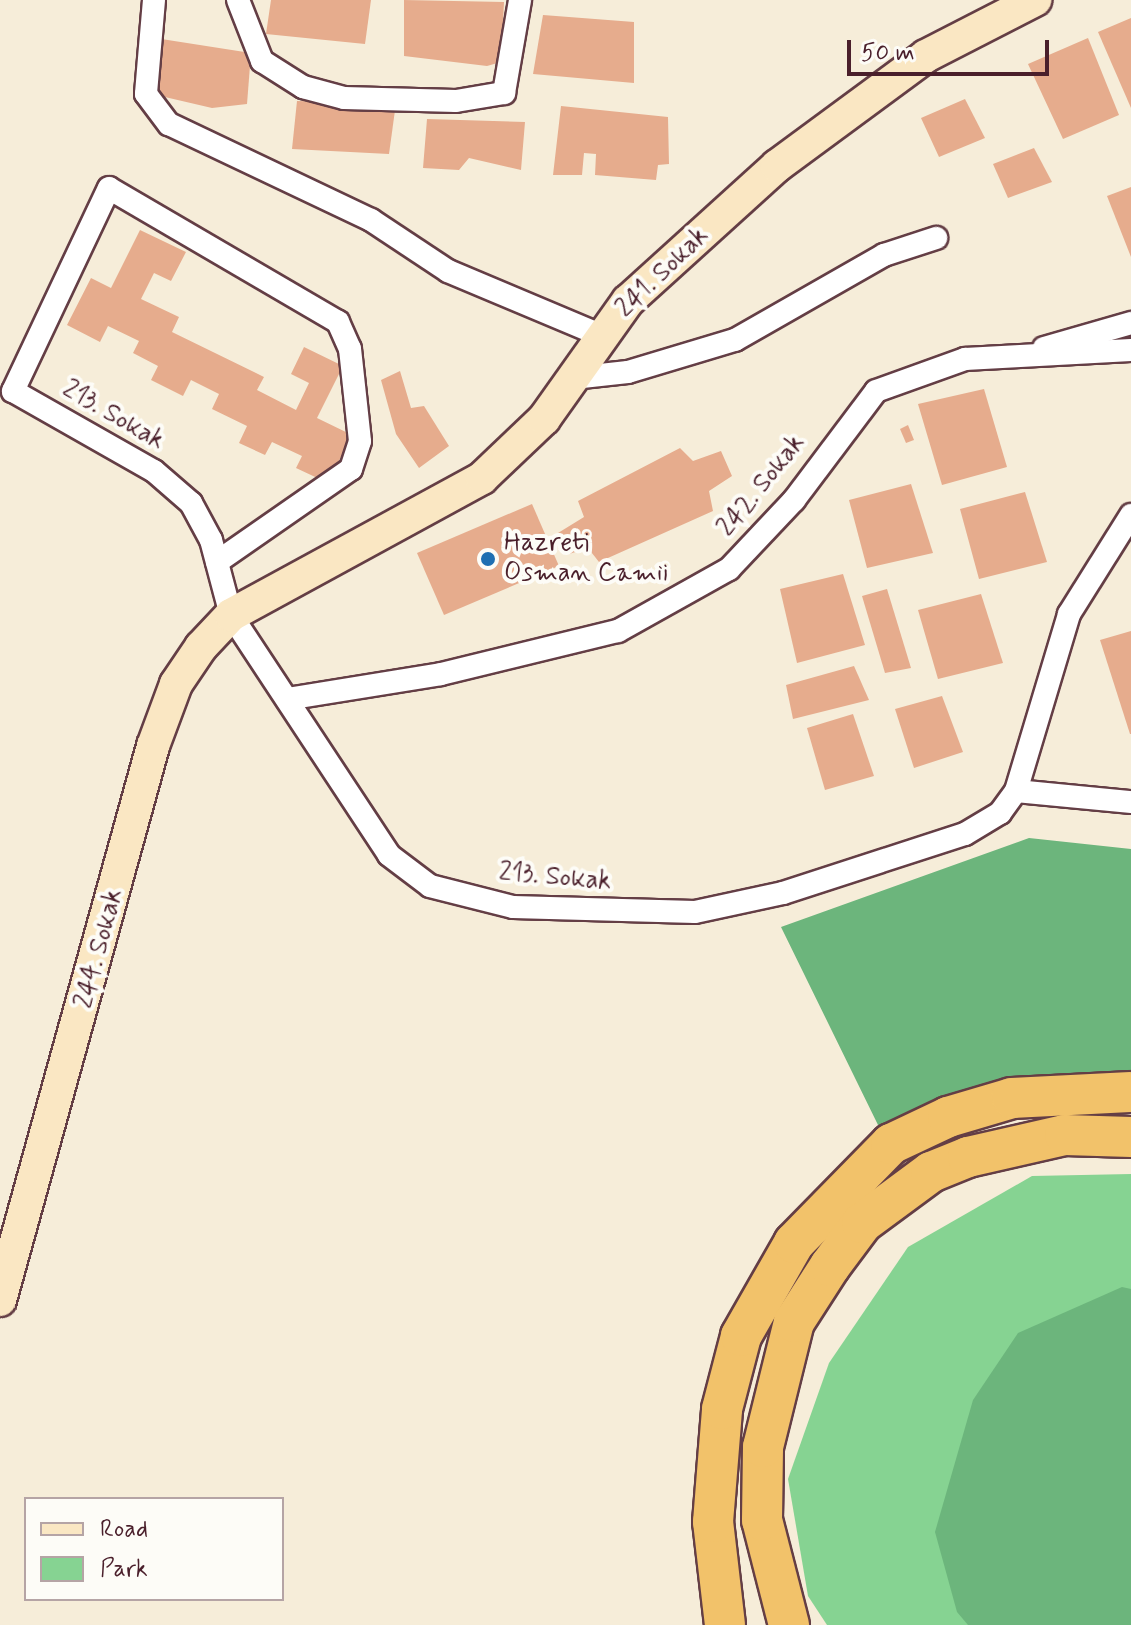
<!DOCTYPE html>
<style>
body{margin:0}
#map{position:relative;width:1131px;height:1625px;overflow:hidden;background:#f6edd9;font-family:Mynerve,sans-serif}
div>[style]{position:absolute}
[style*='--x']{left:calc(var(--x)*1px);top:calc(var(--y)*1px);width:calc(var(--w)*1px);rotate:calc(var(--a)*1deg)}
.green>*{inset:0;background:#86d392}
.forest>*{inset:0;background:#6cb57c}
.building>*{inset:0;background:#e6ac8d}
.roads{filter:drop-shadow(2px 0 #643e45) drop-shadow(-2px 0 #643e45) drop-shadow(0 2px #643e45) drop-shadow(0 -2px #643e45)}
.street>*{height:22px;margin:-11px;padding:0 11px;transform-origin:11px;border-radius:11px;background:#fff}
.secondary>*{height:32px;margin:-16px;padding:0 16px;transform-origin:16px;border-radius:16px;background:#fae7c3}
.highway>*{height:40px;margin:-20px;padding:0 20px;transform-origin:20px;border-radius:20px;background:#f2c26a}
.dots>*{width:22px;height:22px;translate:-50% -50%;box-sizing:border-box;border:4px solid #fdfcf7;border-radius:50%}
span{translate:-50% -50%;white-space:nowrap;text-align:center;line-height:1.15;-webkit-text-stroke:8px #fdfcf7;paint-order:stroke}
.street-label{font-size:26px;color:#4a1f2b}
.poi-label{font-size:26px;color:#4a1f2b}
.left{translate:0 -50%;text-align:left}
.legend{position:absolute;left:24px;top:1497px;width:260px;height:104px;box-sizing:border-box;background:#fdfcf7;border:2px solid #b5a4a5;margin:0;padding:10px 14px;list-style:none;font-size:24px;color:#4a1f2b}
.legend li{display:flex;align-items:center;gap:16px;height:40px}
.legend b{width:40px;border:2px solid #b5a4a5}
.scale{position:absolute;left:847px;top:40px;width:202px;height:36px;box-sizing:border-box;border:4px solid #4a1f2b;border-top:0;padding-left:10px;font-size:24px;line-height:28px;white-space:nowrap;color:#4a1f2b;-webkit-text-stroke:6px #fdfcf7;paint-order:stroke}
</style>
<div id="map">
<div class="green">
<div style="clip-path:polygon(1131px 1174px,1131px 1625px,827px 1625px,808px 1596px,788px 1479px,829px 1363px,908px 1247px,1032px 1176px)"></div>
</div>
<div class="forest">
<div style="clip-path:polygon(1029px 838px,1131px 849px,1131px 1071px,1008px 1078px,879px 1127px,781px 927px)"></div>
<div style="clip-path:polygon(1122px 1287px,1131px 1289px,1131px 1625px,968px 1625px,957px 1612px,935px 1532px,973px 1400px,1018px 1333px)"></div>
</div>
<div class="building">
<div style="clip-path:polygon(271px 0,371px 0,365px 44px,266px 34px)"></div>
<div style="clip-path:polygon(404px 0,504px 2px,501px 62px,487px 66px,404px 56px)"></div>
<div style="clip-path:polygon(543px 15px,634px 22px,634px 83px,533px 74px)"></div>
<div style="clip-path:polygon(1131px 18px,1131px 108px,1098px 32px)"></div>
<div style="clip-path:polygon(155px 38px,251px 53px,247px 104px,212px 108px,152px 94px)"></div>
<div style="clip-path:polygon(1088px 38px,1119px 115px,1063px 139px,1028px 64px)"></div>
<div style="clip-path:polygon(965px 99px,985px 138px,939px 157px,921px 118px)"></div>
<div style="clip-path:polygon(297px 101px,396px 103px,389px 154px,292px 149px)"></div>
<div style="clip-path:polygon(561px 106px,668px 117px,669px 164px,658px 165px,656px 180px,595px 175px,596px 154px,584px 153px,582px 175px,553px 175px)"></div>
<div style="clip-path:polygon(427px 119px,525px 122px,521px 170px,469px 158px,459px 170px,423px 168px)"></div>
<div style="clip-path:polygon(1034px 148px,1052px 182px,1008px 198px,993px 164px)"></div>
<div style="clip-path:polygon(1131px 187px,1131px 257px,1107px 196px)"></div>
<div style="clip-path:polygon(140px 230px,186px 252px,171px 281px,154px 273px,141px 299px,179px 317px,172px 332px,264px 377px,257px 390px,296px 410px,309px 383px,291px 374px,304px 347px,343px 366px,317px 418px,352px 435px,328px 483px,296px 468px,302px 456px,272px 442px,265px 455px,239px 443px,247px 426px,212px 409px,219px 394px,191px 380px,183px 396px,151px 380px,158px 366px,133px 353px,139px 341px,108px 326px,100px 342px,67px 325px,91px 278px,111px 288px)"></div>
<div style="clip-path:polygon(400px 371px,411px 408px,424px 406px,449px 446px,419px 468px,396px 434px,381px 380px)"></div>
<div style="clip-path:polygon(984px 389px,1007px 467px,942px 485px,918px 404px)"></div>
<div style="clip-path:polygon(908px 425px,914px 440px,906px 443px,900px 429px)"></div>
<div style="clip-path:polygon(680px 448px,693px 461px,721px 451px,732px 476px,709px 491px,713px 511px,599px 562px,588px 548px,569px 554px,558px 533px,584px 517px,578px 501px)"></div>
<div style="clip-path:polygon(911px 484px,933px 553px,867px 568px,849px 500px)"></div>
<div style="clip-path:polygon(1025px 492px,1047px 562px,979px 579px,960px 509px)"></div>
<div style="clip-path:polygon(532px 504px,559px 566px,444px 615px,417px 553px)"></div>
<div style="clip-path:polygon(843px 574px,865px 645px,797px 663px,780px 589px)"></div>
<div style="clip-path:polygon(887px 589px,911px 668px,885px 673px,862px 596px)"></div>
<div style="clip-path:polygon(981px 594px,1003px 663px,938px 679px,918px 610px)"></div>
<div style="clip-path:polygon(1131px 631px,1131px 734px,1130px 734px,1100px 640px)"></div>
<div style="clip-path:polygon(854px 666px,869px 700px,793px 719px,786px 685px)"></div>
<div style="clip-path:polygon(942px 696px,963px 752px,914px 768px,895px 709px)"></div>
<div style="clip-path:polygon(853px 714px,874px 776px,825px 790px,807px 728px)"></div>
</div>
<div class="roads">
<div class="street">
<div style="--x:154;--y:0;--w:94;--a:94.9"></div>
<div style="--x:146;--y:94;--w:38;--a:53"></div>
<div style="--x:169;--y:124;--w:224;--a:25.4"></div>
<div style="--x:371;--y:220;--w:92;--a:33.5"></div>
<div style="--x:448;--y:271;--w:168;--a:22.8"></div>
<div style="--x:238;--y:0;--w:66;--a:68.5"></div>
<div style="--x:262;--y:61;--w:49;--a:32.4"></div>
<div style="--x:303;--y:87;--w:42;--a:15"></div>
<div style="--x:344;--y:98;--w:112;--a:1.5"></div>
<div style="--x:456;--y:101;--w:49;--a:-9.5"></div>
<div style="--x:504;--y:93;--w:94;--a:-80.2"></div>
<div style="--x:1044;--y:348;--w:91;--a:-16"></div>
<div style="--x:573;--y:378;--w:55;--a:-6.2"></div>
<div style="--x:628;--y:372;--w:112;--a:-16.7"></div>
<div style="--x:735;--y:340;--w:172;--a:-29.7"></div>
<div style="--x:884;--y:255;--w:55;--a:-18.1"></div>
<div style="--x:217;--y:562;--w:163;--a:-34.8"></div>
<div style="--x:351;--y:469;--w:29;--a:-72"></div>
<div style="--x:360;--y:441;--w:93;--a:-96.2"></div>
<div style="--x:350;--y:349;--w:30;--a:-114"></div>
<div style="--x:338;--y:322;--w:265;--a:-149.7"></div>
<div style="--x:109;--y:188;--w:225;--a:115.3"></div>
<div style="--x:13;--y:391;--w:162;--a:29.6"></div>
<div style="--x:154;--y:471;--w:49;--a:40.9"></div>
<div style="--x:191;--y:503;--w:42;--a:61.6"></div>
<div style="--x:211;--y:540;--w:78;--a:75.1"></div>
<div style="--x:231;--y:615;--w:287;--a:56.6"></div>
<div style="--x:389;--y:855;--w:51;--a:37.1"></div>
<div style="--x:430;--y:886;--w:86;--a:14.2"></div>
<div style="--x:513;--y:907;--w:182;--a:1.6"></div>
<div style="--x:695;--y:912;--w:90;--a:-12.2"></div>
<div style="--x:783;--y:893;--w:191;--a:-18"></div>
<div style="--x:965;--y:834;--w:41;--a:-31"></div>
<div style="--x:1000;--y:813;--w:27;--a:-54"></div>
<div style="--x:1016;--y:791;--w:185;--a:-73.3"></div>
<div style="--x:1069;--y:614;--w:117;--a:-57.9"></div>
<div style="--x:287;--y:699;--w:156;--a:-9.2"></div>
<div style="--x:441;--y:674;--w:182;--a:-13.7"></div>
<div style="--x:618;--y:631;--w:127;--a:-29.2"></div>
<div style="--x:729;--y:569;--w:95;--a:-46.7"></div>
<div style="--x:794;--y:500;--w:136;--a:-53"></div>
<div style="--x:876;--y:391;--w:95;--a:-19.8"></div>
<div style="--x:965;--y:359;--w:166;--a:-3.1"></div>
<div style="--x:1016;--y:791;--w:116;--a:5.5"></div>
</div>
<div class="secondary">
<div style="--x:0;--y:1300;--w:575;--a:-74.56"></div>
<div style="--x:153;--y:746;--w:66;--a:-69.6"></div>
<div style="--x:176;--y:684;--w:45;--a:-56"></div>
<div style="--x:201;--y:647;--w:44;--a:-46.8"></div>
<div style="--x:231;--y:615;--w:286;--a:-28.6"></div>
<div style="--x:482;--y:478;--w:86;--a:-43.6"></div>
<div style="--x:544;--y:419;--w:145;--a:-54.6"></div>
<div style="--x:628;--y:301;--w:201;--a:-42.2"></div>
<div style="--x:777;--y:166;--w:185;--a:-36.4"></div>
<div style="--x:926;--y:56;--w:123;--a:-27.2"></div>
</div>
<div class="highway">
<div style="--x:725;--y:1625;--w:104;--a:-96.6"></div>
<div style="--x:713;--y:1522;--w:113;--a:-85.4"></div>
<div style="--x:722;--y:1409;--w:75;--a:-75.4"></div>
<div style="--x:741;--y:1336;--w:107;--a:-60.3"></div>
<div style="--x:794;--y:1243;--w:139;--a:-45.6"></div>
<div style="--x:891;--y:1144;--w:63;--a:-25.3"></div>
<div style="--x:948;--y:1117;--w:67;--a:-16.5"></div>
<div style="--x:1012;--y:1098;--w:119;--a:-2.9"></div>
<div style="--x:789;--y:1625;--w:108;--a:-104.4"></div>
<div style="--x:762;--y:1520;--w:73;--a:-89.2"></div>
<div style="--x:763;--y:1447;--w:129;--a:-76.1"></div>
<div style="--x:794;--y:1322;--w:67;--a:-57.3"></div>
<div style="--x:830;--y:1266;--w:54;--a:-53.3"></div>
<div style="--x:862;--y:1223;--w:86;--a:-36.5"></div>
<div style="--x:931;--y:1172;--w:40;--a:-22"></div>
<div style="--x:968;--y:1157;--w:99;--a:-12.8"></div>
<div style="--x:1065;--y:1135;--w:66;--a:1.7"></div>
</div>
</div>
<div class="dots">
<div style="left:488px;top:559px;background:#1f6fb2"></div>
</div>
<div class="street-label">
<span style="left:663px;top:273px;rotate:-44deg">241. Sokak</span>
<span style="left:113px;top:416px;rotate:30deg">213. Sokak</span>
<span style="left:762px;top:486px;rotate:-51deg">242. Sokak</span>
<span style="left:555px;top:878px;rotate:5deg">213. Sokak</span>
<span style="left:100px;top:949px;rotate:-75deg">244. Sokak</span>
</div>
<div class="poi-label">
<span class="left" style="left:504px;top:559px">Hazreti<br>Osman Camii</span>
</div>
<ul class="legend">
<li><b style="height:10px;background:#fae7c3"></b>Road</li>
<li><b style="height:22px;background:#86d392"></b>Park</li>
</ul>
<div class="scale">50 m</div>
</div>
